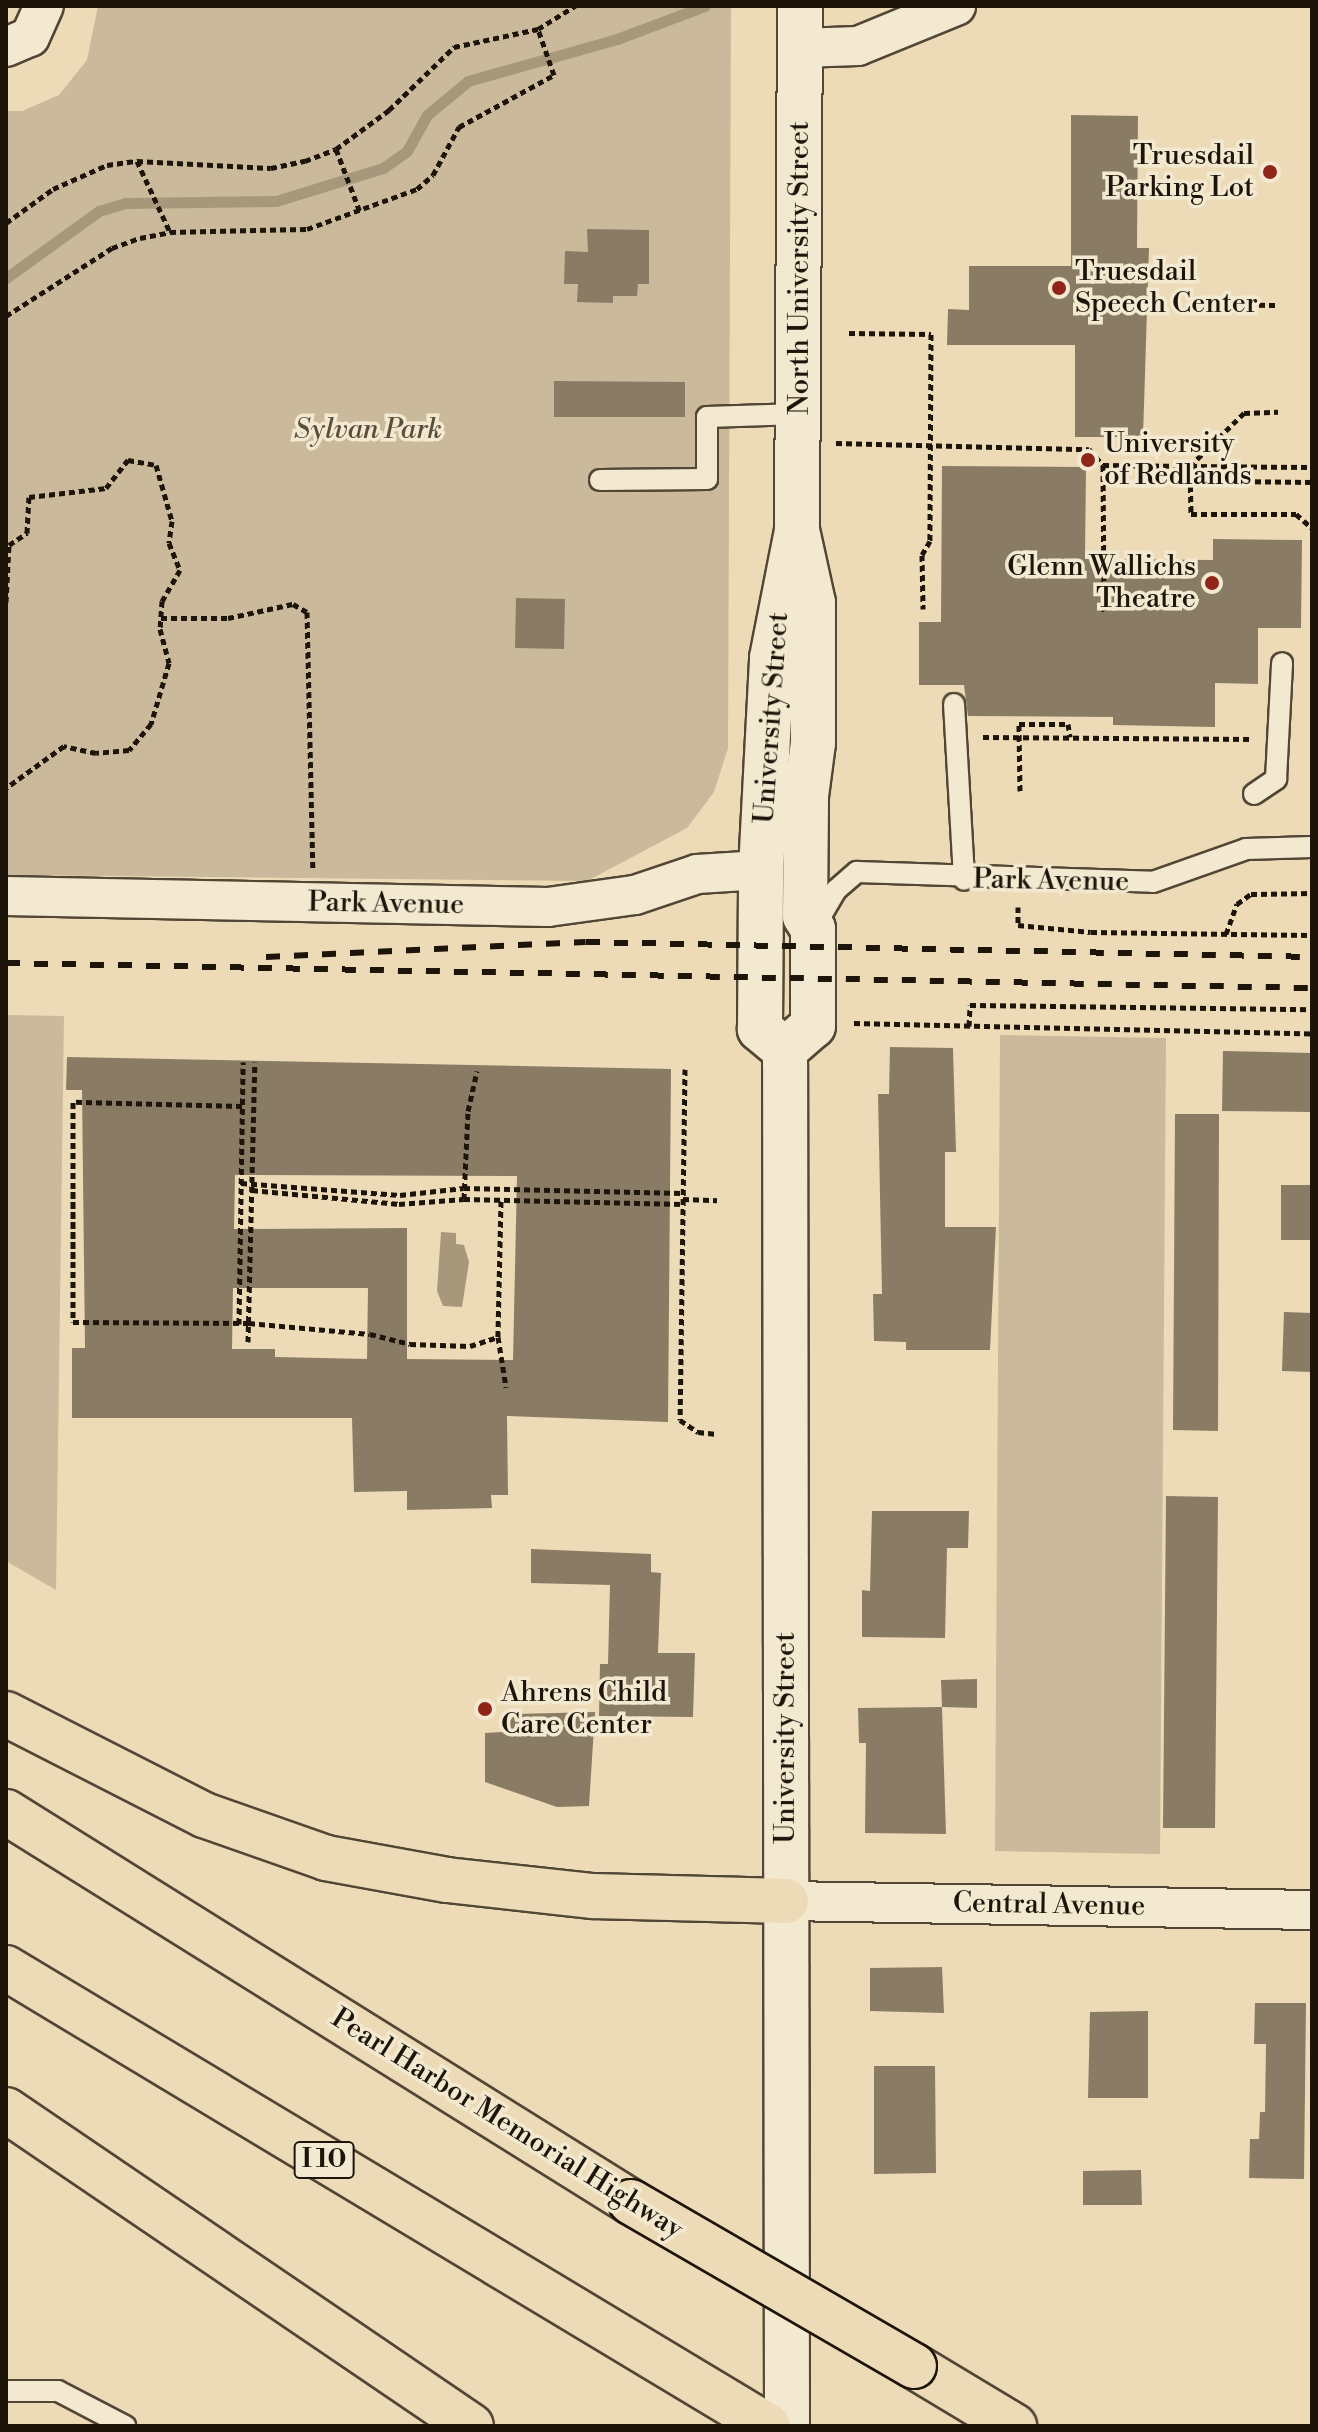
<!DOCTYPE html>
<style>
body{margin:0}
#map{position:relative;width:1318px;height:2432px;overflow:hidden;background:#eddbb7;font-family:"Libre Bodoni",serif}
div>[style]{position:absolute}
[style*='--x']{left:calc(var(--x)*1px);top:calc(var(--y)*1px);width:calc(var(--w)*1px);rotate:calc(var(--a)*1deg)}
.green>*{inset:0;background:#cab99a}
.water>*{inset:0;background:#a7987c}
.stream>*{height:11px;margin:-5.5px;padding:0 5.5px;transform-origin:5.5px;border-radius:5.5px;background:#a7987c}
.building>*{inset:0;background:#8a7c64}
.path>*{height:5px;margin-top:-2.5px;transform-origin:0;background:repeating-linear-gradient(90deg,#1e150a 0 6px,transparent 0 10px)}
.roads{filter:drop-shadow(2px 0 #524635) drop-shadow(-2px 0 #524635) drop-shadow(0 2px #524635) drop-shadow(0 -2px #524635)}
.lane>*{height:20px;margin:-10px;padding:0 10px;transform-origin:10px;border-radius:10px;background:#f3e8d0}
.street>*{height:38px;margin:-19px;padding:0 19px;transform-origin:19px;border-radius:19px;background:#f3e8d0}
.secondary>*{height:44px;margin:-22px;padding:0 22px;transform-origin:22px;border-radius:22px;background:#f3e8d0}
.highway>*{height:44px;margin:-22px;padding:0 22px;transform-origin:22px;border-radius:22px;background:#eddbb7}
.rail>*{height:6px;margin-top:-3px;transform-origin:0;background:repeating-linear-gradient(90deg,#1e150a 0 14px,transparent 0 28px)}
.bridges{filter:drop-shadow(2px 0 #1e150a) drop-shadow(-2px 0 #1e150a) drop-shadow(0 2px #1e150a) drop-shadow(0 -2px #1e150a)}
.highway-bridge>*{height:44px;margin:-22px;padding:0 22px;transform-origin:22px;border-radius:22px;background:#eddbb7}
.dots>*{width:22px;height:22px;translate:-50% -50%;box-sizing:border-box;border:4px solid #f3e8d0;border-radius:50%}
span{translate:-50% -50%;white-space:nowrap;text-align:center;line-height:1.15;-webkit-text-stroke:7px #f3e8d0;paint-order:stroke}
.shield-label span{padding:2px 6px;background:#f3e8d0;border:2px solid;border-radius:6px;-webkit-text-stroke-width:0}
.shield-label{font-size:26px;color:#1e150a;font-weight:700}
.poi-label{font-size:28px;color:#1e150a}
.right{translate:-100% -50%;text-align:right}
.left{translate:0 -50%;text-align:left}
.street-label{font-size:28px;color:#1e150a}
.park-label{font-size:28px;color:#5a4e3c;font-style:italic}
.frame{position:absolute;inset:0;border:8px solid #1e150a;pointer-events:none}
</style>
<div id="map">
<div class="green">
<div style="clip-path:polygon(98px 6px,731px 6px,728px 748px,714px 792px,687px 828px,587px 881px,6px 875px,6px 111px,22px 111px,59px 95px,87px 60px)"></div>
<div style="clip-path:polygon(6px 1015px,64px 1016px,56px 1590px,6px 1561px)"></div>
<div style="clip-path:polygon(1000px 1035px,1166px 1038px,1160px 1854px,995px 1851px)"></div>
</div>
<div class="water">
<div style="clip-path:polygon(441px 1232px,456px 1233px,456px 1244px,464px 1245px,469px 1262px,462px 1307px,443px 1306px,437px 1291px)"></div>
</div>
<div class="stream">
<div style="--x:6;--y:278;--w:115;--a:-35.8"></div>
<div style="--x:99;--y:211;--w:28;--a:-17"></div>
<div style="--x:126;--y:203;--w:150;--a:-0.8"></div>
<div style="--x:276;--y:201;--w:112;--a:-17.1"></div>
<div style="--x:383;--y:168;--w:29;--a:-35"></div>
<div style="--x:407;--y:151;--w:41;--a:-60.9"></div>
<div style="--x:427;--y:115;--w:53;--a:-39.7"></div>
<div style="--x:468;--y:81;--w:155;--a:-15.7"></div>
<div style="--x:617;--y:39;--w:94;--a:-20.6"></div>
</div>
<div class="building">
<div style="clip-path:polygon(1071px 115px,1138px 116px,1137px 248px,1149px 248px,1143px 437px,1075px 437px,1075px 345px,947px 345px,948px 309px,969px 310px,969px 266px,1071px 266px)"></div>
<div style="clip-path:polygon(587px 229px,649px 230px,649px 284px,638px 284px,637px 296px,613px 296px,613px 303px,577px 302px,578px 284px,564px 284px,565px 251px,588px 252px)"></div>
<div style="clip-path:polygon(554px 381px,685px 382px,685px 417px,554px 417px)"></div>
<div style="clip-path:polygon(942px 466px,1086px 467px,1085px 559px,1213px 560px,1213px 539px,1302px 540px,1301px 628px,1258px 628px,1258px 684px,1215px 683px,1215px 727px,1113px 725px,1113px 717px,968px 716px,964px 685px,919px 685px,919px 622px,941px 622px)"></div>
<div style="clip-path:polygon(516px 598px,565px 599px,564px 649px,515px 648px)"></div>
<div style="clip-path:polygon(890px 1047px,953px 1048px,956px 1152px,945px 1152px,945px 1227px,996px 1227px,990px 1350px,906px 1350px,906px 1342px,874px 1341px,873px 1294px,882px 1294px,878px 1094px,889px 1094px)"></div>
<div style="clip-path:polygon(1223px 1051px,1312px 1053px,1312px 1112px,1222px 1111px)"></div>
<div style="clip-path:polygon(evenodd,67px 1057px,671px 1069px,668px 1422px,507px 1416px,508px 1495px,491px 1495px,492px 1508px,407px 1510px,407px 1491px,354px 1492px,352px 1418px,72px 1418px,72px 1348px,85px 1348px,82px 1090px,66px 1090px,67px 1057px,235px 1175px,517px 1176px,513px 1360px,407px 1359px,407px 1228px,234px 1229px,235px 1175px,67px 1057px,233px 1288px,368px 1288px,367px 1359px,275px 1357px,275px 1349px,232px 1349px,233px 1288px)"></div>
<div style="clip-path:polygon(1175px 1114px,1219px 1114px,1218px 1431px,1173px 1430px)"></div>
<div style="clip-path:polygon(1281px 1185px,1312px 1185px,1312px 1240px,1281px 1240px)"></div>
<div style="clip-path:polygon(1284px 1312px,1312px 1313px,1312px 1372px,1282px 1371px)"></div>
<div style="clip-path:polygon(1166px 1496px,1218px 1497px,1215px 1828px,1163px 1828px)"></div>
<div style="clip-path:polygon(872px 1511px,969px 1511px,968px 1548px,947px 1548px,945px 1638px,862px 1637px,862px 1590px,870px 1591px)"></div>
<div style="clip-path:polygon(531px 1549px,651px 1554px,651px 1572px,661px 1573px,658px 1653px,695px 1653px,693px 1717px,599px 1716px,600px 1664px,608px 1664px,610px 1585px,531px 1583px)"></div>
<div style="clip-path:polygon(977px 1679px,977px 1708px,942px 1707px,941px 1680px)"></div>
<div style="clip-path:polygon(942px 1707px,946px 1834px,865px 1833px,866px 1743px,859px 1743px,858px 1708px)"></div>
<div style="clip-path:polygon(595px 1712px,589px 1806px,557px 1807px,485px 1782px,485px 1733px,502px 1732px,515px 1714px)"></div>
<div style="clip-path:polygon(942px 1967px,944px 2013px,870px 2011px,870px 1968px)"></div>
<div style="clip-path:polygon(1255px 2003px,1306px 2003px,1304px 2179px,1249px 2178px,1250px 2139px,1259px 2139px,1260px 2112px,1265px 2112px,1266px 2044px,1254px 2044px)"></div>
<div style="clip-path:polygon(1148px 2011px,1148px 2098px,1088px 2098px,1090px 2012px)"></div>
<div style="clip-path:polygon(874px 2066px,935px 2066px,936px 2173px,874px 2174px)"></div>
<div style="clip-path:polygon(1141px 2170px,1142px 2205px,1083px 2205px,1083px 2171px)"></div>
</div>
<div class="path">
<div style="--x:336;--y:149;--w:67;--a:69.1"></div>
<div style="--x:137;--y:161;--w:78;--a:65.1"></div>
<div style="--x:6;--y:223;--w:58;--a:-35.9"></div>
<div style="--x:53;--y:189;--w:59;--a:-24"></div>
<div style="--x:107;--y:165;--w:30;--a:-8"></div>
<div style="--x:137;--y:161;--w:134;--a:3"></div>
<div style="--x:271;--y:168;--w:35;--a:-12"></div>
<div style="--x:305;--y:161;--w:33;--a:-21"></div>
<div style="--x:336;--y:149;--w:66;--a:-36.3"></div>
<div style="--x:389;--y:110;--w:91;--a:-44.1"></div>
<div style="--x:454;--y:47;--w:86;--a:-12.1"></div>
<div style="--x:538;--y:29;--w:44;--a:-31.9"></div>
<div style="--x:1219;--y:304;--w:60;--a:1"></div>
<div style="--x:6;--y:316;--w:126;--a:-32.7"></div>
<div style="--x:112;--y:248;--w:30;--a:-20"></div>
<div style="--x:140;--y:238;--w:31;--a:-11"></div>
<div style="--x:170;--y:232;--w:137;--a:-1.3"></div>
<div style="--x:307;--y:229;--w:117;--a:-20"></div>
<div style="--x:417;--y:189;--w:21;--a:-41"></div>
<div style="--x:433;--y:175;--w:55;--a:-61.6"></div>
<div style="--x:459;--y:127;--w:108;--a:-28.7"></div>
<div style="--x:554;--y:75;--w:49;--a:-109.2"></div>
<div style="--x:849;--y:333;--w:82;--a:0.7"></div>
<div style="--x:931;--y:334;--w:207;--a:90.3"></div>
<div style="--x:930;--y:541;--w:16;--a:120"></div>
<div style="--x:922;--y:555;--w:54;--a:88.9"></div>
<div style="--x:836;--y:443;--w:253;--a:1.4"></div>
<div style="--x:1089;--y:449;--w:21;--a:49"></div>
<div style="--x:1103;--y:465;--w:87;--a:0.7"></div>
<div style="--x:1190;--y:466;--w:76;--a:-44.5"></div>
<div style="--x:1244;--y:413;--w:34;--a:-2"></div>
<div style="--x:1103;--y:465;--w:147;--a:89.6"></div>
<div style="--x:1190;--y:466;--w:48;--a:88.8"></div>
<div style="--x:1191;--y:514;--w:105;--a:0"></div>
<div style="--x:1296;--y:514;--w:21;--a:41"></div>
<div style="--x:1191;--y:466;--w:28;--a:32"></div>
<div style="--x:1215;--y:481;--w:97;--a:0.6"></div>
<div style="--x:1191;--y:466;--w:121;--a:0.5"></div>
<div style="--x:6;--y:602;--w:57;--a:-87"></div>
<div style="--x:9;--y:545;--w:22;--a:-34"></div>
<div style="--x:27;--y:533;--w:36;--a:-87"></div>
<div style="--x:29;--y:497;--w:78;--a:-6.7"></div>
<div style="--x:106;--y:488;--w:36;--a:-52"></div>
<div style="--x:128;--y:460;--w:28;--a:10"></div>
<div style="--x:156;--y:465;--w:58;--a:74.1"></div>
<div style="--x:172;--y:521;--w:22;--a:98"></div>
<div style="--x:169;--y:543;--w:29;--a:68"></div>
<div style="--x:180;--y:570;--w:36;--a:120"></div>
<div style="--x:162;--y:601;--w:28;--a:94"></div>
<div style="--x:160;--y:629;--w:35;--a:75"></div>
<div style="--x:169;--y:663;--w:64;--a:106.4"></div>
<div style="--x:151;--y:724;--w:34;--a:130"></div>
<div style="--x:129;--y:750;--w:33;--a:175"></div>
<div style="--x:96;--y:753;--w:33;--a:-168"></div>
<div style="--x:64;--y:746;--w:72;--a:144.1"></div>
<div style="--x:161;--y:618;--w:67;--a:0"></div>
<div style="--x:228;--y:618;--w:66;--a:-12.2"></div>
<div style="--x:293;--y:604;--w:16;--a:30"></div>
<div style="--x:307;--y:612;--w:256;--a:88.7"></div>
<div style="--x:983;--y:737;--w:270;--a:0.4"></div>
<div style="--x:1020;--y:791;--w:67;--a:-90.9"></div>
<div style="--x:1019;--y:724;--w:49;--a:0"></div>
<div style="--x:1068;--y:724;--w:13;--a:81"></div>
<div style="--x:1018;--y:907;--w:18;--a:90"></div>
<div style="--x:1018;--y:925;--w:73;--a:5.5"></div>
<div style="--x:1091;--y:932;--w:221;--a:0.8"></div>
<div style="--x:1226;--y:934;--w:32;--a:-70"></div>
<div style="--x:1237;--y:904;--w:17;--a:-36"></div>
<div style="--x:1251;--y:894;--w:61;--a:-0.9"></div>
<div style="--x:854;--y:1023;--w:458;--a:1.3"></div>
<div style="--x:969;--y:1026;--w:21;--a:-87"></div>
<div style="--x:970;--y:1005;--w:342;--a:0.7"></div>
<div style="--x:685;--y:1069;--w:351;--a:90.8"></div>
<div style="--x:680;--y:1420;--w:22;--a:34"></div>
<div style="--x:698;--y:1432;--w:19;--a:6"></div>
<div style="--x:242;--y:1106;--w:169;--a:-178.6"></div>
<div style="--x:73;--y:1102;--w:220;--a:90"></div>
<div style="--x:73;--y:1322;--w:176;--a:0.3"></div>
<div style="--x:249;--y:1323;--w:121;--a:5.2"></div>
<div style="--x:370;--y:1334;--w:41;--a:14"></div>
<div style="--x:410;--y:1344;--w:60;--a:1.9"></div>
<div style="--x:470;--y:1346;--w:29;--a:-18"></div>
<div style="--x:241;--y:1183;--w:159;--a:4.3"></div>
<div style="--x:400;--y:1195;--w:64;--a:-6.2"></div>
<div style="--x:464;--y:1188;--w:218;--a:1.3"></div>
<div style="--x:252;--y:1190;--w:148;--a:5.4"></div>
<div style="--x:399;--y:1204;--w:65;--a:-4.4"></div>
<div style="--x:464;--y:1199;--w:219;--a:1.3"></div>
<div style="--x:464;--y:1199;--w:88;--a:-87.4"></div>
<div style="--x:468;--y:1111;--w:41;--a:-77.3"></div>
<div style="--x:683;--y:1199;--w:34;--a:2"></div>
<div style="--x:501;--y:1201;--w:136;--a:91.3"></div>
<div style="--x:498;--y:1337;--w:51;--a:80.9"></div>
<div style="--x:239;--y:1324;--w:262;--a:-89.1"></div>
<div style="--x:248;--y:1342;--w:280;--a:-88.6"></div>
</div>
<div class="roads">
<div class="lane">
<div style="--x:600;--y:480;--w:107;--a:-0.5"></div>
<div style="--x:707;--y:479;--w:62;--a:-90"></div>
<div style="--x:707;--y:417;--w:92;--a:-1.9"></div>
<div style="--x:954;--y:704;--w:176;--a:86.7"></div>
<div style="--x:1254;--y:794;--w:27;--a:-34"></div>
<div style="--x:1276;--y:779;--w:116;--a:-87"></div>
<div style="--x:815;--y:926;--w:42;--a:-59.7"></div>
<div style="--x:836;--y:890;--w:28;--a:-41"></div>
<div style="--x:857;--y:872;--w:296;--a:1.9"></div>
<div style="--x:1153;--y:882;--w:99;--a:-19.5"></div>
<div style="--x:1246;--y:849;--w:66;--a:-1.7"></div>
<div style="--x:6;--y:2391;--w:52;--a:0"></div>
<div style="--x:58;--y:2391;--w:76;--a:27.6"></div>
</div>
<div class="street">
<div style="--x:6;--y:47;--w:26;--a:-23"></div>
<div style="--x:30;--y:37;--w:34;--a:-66"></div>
<div style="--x:800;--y:48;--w:58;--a:-2"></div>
<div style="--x:858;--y:46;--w:106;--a:-22.2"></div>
<div style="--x:6;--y:896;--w:542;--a:1.16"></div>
<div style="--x:548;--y:907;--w:88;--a:-7.9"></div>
<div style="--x:635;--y:895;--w:65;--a:-18.7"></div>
<div style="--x:697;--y:874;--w:64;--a:-3.6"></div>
<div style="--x:786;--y:1901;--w:526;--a:0.98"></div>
</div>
<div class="secondary">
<div style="--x:785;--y:1050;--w:33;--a:-140"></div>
<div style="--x:760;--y:1029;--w:159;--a:-89.6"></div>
<div style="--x:761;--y:870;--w:212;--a:-87"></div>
<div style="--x:772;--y:658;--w:130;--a:-78.9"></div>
<div style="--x:797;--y:530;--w:524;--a:-89.67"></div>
<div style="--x:787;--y:2426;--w:1362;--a:-90.08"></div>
<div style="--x:785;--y:1064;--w:14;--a:-90"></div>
<div style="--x:785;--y:1050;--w:37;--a:-41"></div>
<div style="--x:813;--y:1026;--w:97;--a:-90"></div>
<div style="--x:813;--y:929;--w:15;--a:-122"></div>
<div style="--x:805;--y:916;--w:120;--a:-89.5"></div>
<div style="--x:806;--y:796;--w:53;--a:-82.5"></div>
<div style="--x:813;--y:743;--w:140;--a:-90"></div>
<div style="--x:813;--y:603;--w:75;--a:-102.4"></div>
</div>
<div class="highway">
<div style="--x:6;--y:1714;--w:222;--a:27"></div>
<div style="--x:204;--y:1815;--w:129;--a:19.4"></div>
<div style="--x:326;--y:1858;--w:123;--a:10.3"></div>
<div style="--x:447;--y:1880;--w:147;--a:6.3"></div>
<div style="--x:593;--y:1896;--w:193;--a:1.5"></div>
<div style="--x:6;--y:1812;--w:737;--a:31.96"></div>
<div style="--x:6;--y:1968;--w:889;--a:31.01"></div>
<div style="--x:6;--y:2110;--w:562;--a:34.2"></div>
<div style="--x:914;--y:2366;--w:117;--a:31"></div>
</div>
</div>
<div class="rail">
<div style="--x:266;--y:957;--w:320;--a:-2.7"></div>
<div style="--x:586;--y:942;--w:726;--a:1.18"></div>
<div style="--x:6;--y:963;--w:1306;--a:1.1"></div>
</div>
<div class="bridges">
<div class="highway-bridge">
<div style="--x:631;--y:2202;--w:327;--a:30.1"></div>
</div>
</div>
<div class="dots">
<div style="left:1270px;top:172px;background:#8f2418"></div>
<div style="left:1059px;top:288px;background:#8f2418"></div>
<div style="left:1088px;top:460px;background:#8f2418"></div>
<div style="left:1212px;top:583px;background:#8f2418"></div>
<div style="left:485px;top:1709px;background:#8f2418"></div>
</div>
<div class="shield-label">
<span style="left:324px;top:2160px">I 10</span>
</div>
<div class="poi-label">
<span class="right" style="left:1254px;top:172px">Truesdail<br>Parking Lot</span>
<span class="left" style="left:1075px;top:288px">Truesdail<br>Speech Center</span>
<span class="left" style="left:1104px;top:460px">University<br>of Redlands</span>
<span class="right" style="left:1196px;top:583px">Glenn Wallichs<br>Theatre</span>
<span class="left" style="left:501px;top:1709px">Ahrens Child<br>Care Center</span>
</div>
<div class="street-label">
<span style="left:800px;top:268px;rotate:-90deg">North University Street</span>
<span style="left:772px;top:718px;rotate:-86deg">University Street</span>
<span style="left:1051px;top:881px;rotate:1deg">Park Avenue</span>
<span style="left:386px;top:904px;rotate:1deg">Park Avenue</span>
<span style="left:786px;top:1738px;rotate:-90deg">University Street</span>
<span style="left:1049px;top:1905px;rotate:1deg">Central Avenue</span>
<span style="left:507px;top:2124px;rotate:32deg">Pearl Harbor Memorial Highway</span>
</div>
<div class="park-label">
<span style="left:368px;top:430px">Sylvan Park</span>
</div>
<div class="frame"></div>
</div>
